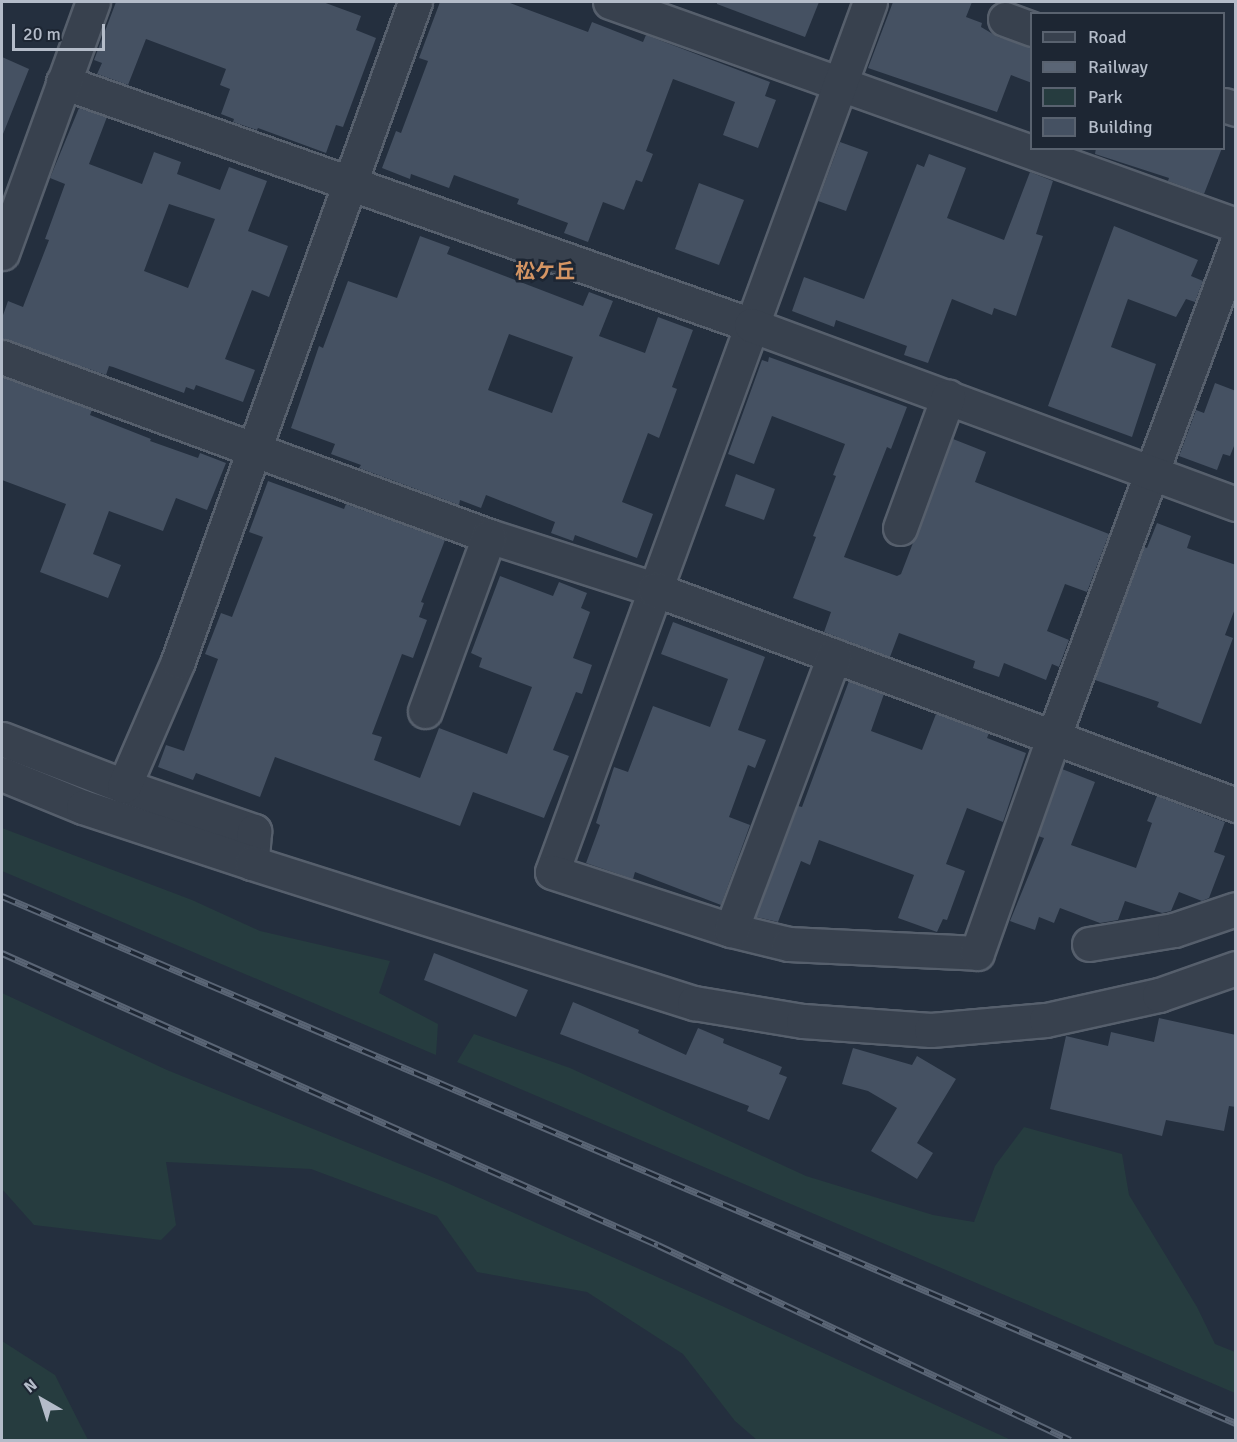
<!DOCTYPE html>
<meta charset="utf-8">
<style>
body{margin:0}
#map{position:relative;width:1237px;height:1442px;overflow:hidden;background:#242f3e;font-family:Signika,"Noto Sans JP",sans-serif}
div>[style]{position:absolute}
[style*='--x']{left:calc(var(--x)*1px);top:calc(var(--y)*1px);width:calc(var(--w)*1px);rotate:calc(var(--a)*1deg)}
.green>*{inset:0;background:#263c3f}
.building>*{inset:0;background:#455162}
.roads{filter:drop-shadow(2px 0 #565f6c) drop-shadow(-2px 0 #565f6c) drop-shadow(0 2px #565f6c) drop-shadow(0 -2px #565f6c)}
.minor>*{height:33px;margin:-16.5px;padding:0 16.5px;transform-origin:16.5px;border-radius:16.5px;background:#38414e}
.rail>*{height:7px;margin-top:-3.5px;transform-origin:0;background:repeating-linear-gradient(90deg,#1d2633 0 14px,#5a6575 0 28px);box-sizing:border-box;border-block:2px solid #5a6575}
span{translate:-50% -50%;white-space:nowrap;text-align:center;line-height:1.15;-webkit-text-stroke:5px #1d2633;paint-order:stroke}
.quarter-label{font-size:20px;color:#d59563;font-weight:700}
.frame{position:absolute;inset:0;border:3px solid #b4bcc9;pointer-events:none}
.legend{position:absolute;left:1030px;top:12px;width:195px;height:138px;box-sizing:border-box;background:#1d2633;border:2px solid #59626f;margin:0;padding:8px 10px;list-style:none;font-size:18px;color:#b4bcc9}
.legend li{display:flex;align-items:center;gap:12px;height:30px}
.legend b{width:30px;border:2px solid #59626f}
.north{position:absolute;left:12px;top:1370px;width:60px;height:60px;-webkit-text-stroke:4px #1d2633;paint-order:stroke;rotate:321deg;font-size:16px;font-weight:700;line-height:24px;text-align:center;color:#b4bcc9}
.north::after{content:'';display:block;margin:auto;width:21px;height:27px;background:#b4bcc9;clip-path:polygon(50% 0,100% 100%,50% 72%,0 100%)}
.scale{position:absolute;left:12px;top:24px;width:93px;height:27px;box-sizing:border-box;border:3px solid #b4bcc9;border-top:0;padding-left:8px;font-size:18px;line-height:21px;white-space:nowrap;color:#b4bcc9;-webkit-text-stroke:4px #1d2633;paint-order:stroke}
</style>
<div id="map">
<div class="green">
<div style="clip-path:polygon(2px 828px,192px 900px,260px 931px,390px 961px,379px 993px,438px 1024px,436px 1055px,2px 871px)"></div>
<div style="clip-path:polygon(2px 993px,167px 1070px,447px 1183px,722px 1306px,1011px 1440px,757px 1440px,735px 1421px,683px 1354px,587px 1292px,477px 1272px,437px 1216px,311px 1169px,166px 1162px,176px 1225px,161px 1240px,34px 1225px,2px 1189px)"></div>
<div style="clip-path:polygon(474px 1034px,570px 1068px,806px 1176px,933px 1215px,974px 1222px,995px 1166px,1024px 1127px,1122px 1154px,1129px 1195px,1197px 1307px,1215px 1344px,1235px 1352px,1235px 1393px,457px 1062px)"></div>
<div style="clip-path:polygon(2px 1341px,55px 1375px,88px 1440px,2px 1440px)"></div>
</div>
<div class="building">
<div style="clip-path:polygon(116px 2px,323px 2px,361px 16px,356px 30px,376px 38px,343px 127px,336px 125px,326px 153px,258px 128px,257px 130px,233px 122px,234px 119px,221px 114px,230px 89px,220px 85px,226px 69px,146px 39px,128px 85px,97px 74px,102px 63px,94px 60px)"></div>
<div style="clip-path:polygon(440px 2px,507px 2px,588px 32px,592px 22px,643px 42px,646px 35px,770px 82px,765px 96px,776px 100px,758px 148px,723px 135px,735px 102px,673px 79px,646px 151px,653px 154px,642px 182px,636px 180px,624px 210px,603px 202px,588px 242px,564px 233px,568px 223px,517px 204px,519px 199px,454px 175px,449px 188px,411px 174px,410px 179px,382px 168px,396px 131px,401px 133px,428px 61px,419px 58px)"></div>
<div style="clip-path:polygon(717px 2px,819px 2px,805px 37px,717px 4px)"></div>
<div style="clip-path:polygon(893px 2px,972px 2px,966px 17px,982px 23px,981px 27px,998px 37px,1032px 47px,1032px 83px,1011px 75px,997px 112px,868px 68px)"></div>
<div style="clip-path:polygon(2px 57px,29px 69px,3px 134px,2px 133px)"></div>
<div style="clip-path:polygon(evenodd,79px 108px,107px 117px,89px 164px,142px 184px,154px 152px,181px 162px,177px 174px,220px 190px,229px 167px,267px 181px,248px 231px,288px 246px,269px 297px,252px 290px,225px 359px,255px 370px,243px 402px,196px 385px,194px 390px,186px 387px,184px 393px,113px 367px,109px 366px,106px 375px,2px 339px,2px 318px,8px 301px,23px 307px,49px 240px,45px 239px,65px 184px,50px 178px,79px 108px,169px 204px,215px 219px,188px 288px,144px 271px,169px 204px)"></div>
<div style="clip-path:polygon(840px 142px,868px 152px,846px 211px,818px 201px)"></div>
<div style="clip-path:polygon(1096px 148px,1222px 148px,1204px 194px,1168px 181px,1169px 178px,1095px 154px)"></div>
<div style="clip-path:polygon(929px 154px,966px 168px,947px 218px,1004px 240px,1030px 172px,1053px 181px,1036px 234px,1043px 236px,1016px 316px,994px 308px,992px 315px,952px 299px,928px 363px,904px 355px,907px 346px,836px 320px,834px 327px,792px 311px,804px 277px,864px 299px,917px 164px,924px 167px)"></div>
<div style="clip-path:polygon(699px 183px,744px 200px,719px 265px,675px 249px)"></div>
<div style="clip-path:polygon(1114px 226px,1198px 260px,1191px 276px,1203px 281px,1195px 302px,1186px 299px,1176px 317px,1128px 299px,1111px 347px,1156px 364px,1132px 437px,1048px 406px)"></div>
<div style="clip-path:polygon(evenodd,420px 236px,450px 247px,447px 254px,583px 306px,589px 292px,613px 301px,599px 336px,645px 353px,658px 317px,693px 330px,672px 387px,677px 389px,659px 438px,648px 433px,622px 502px,653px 514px,637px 558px,575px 535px,573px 541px,551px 533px,555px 522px,486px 495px,481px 508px,460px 500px,459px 505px,359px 468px,361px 465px,331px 454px,335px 444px,291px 428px,319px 346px,323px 348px,348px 281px,397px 298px,420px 236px,509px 334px,573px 357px,552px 413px,488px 390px,509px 334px)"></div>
<div style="clip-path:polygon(769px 357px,907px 407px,891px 449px,887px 447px,844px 557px,897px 576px,901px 574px,953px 439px,986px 452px,975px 482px,1109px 534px,1087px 592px,1065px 584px,1047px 631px,1069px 640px,1059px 667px,1052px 664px,1046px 680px,1004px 663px,999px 677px,973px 668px,975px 661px,899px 633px,890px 657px,824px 632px,831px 612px,793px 598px,816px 537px,813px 536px,836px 476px,833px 475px,845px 444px,772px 416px,754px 464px,728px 454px,762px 360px,768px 362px)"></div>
<div style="clip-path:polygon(2px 377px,92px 410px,90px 415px,151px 439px,150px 441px,198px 458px,200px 453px,226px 463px,207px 510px,176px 498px,163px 531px,109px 511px,93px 554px,121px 565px,108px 598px,40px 572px,66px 504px,2px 480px)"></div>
<div style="clip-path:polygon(1215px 383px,1236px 391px,1236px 441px,1230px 456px,1223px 454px,1217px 470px,1179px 456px,1196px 410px,1204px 413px)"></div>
<div style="clip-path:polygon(736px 474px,775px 489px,764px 520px,725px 506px)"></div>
<div style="clip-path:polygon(268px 481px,344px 509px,346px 504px,445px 540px,421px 602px,424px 603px,419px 617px,427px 620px,413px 658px,402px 654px,372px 734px,382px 737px,374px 760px,420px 778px,439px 728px,507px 754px,532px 687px,479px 667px,482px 658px,471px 653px,500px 576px,553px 596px,559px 582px,587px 593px,581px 608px,590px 612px,573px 658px,592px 665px,582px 694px,576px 692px,553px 750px,569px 756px,544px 818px,473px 792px,460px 826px,275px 757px,260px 797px,196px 773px,193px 780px,158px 767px,166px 745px,184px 751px,218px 659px,205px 654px,221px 613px,232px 617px,263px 537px,249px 532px)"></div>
<div style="clip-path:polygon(1157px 523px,1191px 536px,1187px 548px,1236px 565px,1236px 606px,1225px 635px,1233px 638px,1201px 724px,1157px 707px,1159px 702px,1095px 680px,1144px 547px,1147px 548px)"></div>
<div style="clip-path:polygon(673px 622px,765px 657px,738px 730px,766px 740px,755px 768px,748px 765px,729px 817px,750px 825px,721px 905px,635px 872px,633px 879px,586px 863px,600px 825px,596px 823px,614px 767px,628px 772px,653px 706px,710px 727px,728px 679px,661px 654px)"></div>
<div style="clip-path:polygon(849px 681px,884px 694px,871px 731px,922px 750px,936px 714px,989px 733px,987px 738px,1026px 753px,1003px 822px,967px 808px,946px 864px,965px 871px,947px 920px,943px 919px,937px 932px,898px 918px,914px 875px,819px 840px,810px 865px,801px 861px,778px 922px,756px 917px,798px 806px,802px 807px)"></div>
<div style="clip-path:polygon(1062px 769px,1095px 782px,1071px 845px,1136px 868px,1152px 823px,1147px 821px,1157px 796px,1225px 822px,1214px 852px,1225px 856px,1209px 898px,1202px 901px,1179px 892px,1171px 911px,1162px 913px,1125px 901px,1118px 920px,1100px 923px,1060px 908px,1054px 923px,1039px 917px,1035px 930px,1010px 921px,1044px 838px,1038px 836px)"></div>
<div style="clip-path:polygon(434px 953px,528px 990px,516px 1017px,424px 980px)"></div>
<div style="clip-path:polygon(573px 1002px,639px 1030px,638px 1033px,686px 1055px,698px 1028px,724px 1039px,723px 1043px,782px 1067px,779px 1074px,787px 1077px,769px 1120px,747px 1111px,749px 1106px,560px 1034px)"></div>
<div style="clip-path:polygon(1159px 1018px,1236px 1035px,1236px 1107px,1229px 1106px,1224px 1131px,1166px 1120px,1162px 1136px,1050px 1109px,1066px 1036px,1108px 1046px,1111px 1032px,1154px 1042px)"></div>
<div style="clip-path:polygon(853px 1048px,912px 1065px,917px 1056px,956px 1079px,917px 1143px,933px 1153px,917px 1179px,871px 1151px,897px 1108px,868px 1091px,842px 1084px)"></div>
</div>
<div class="roads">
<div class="minor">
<div style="--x:610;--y:2;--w:665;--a:19.61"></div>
<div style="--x:870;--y:2;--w:926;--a:110.08"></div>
<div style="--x:552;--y:872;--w:188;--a:18"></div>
<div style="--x:731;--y:930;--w:60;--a:13.6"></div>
<div style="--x:789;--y:944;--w:188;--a:2.7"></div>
<div style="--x:977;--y:953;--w:228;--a:-70.5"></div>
<div style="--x:1053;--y:738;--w:526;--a:-69.64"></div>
<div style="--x:1005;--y:19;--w:29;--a:20"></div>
<div style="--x:63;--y:82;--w:730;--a:19.45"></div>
<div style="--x:751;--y:325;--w:517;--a:20.26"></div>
<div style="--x:1224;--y:105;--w:13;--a:18"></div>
<div style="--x:2;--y:253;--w:267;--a:-70.1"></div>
<div style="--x:2;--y:357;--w:519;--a:20.18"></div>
<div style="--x:489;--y:536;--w:173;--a:17.8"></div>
<div style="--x:654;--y:589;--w:621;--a:20.36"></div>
<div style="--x:900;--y:528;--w:140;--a:-69.9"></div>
<div style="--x:425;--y:711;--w:186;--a:-69.9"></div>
<div style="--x:2;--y:739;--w:131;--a:21.1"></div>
<div style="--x:124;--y:786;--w:138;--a:19.1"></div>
<div style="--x:254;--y:831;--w:32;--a:94"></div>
<div style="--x:2;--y:774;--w:87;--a:22.2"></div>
<div style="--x:83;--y:807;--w:178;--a:18.3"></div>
<div style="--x:252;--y:863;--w:464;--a:17.6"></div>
<div style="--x:694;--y:1003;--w:110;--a:9.4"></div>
<div style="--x:803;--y:1021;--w:128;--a:4"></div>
<div style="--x:931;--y:1030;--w:115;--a:-5"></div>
<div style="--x:1046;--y:1020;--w:116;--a:-12.5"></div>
<div style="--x:1159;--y:995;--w:82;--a:-19.3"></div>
<div style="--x:124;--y:786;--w:136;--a:-66.6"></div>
<div style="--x:178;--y:661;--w:700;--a:-70.22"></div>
<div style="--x:731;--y:930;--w:293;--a:-69.4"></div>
<div style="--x:1089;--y:944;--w:86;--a:-9.4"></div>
<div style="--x:1174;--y:930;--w:65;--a:-18.7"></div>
</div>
</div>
<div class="rail">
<div style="--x:2;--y:896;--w:1342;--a:23.13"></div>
<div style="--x:2;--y:953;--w:718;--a:23.99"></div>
<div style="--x:658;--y:1245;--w:456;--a:25.3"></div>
</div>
<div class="quarter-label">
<span style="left:545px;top:271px">松ケ丘</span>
</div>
<div class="frame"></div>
<ul class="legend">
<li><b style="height:8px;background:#38414e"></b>Road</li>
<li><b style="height:8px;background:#5a6575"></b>Railway</li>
<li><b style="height:16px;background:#263c3f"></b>Park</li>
<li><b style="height:16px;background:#455162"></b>Building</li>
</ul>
<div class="north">N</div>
<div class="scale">20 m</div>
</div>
